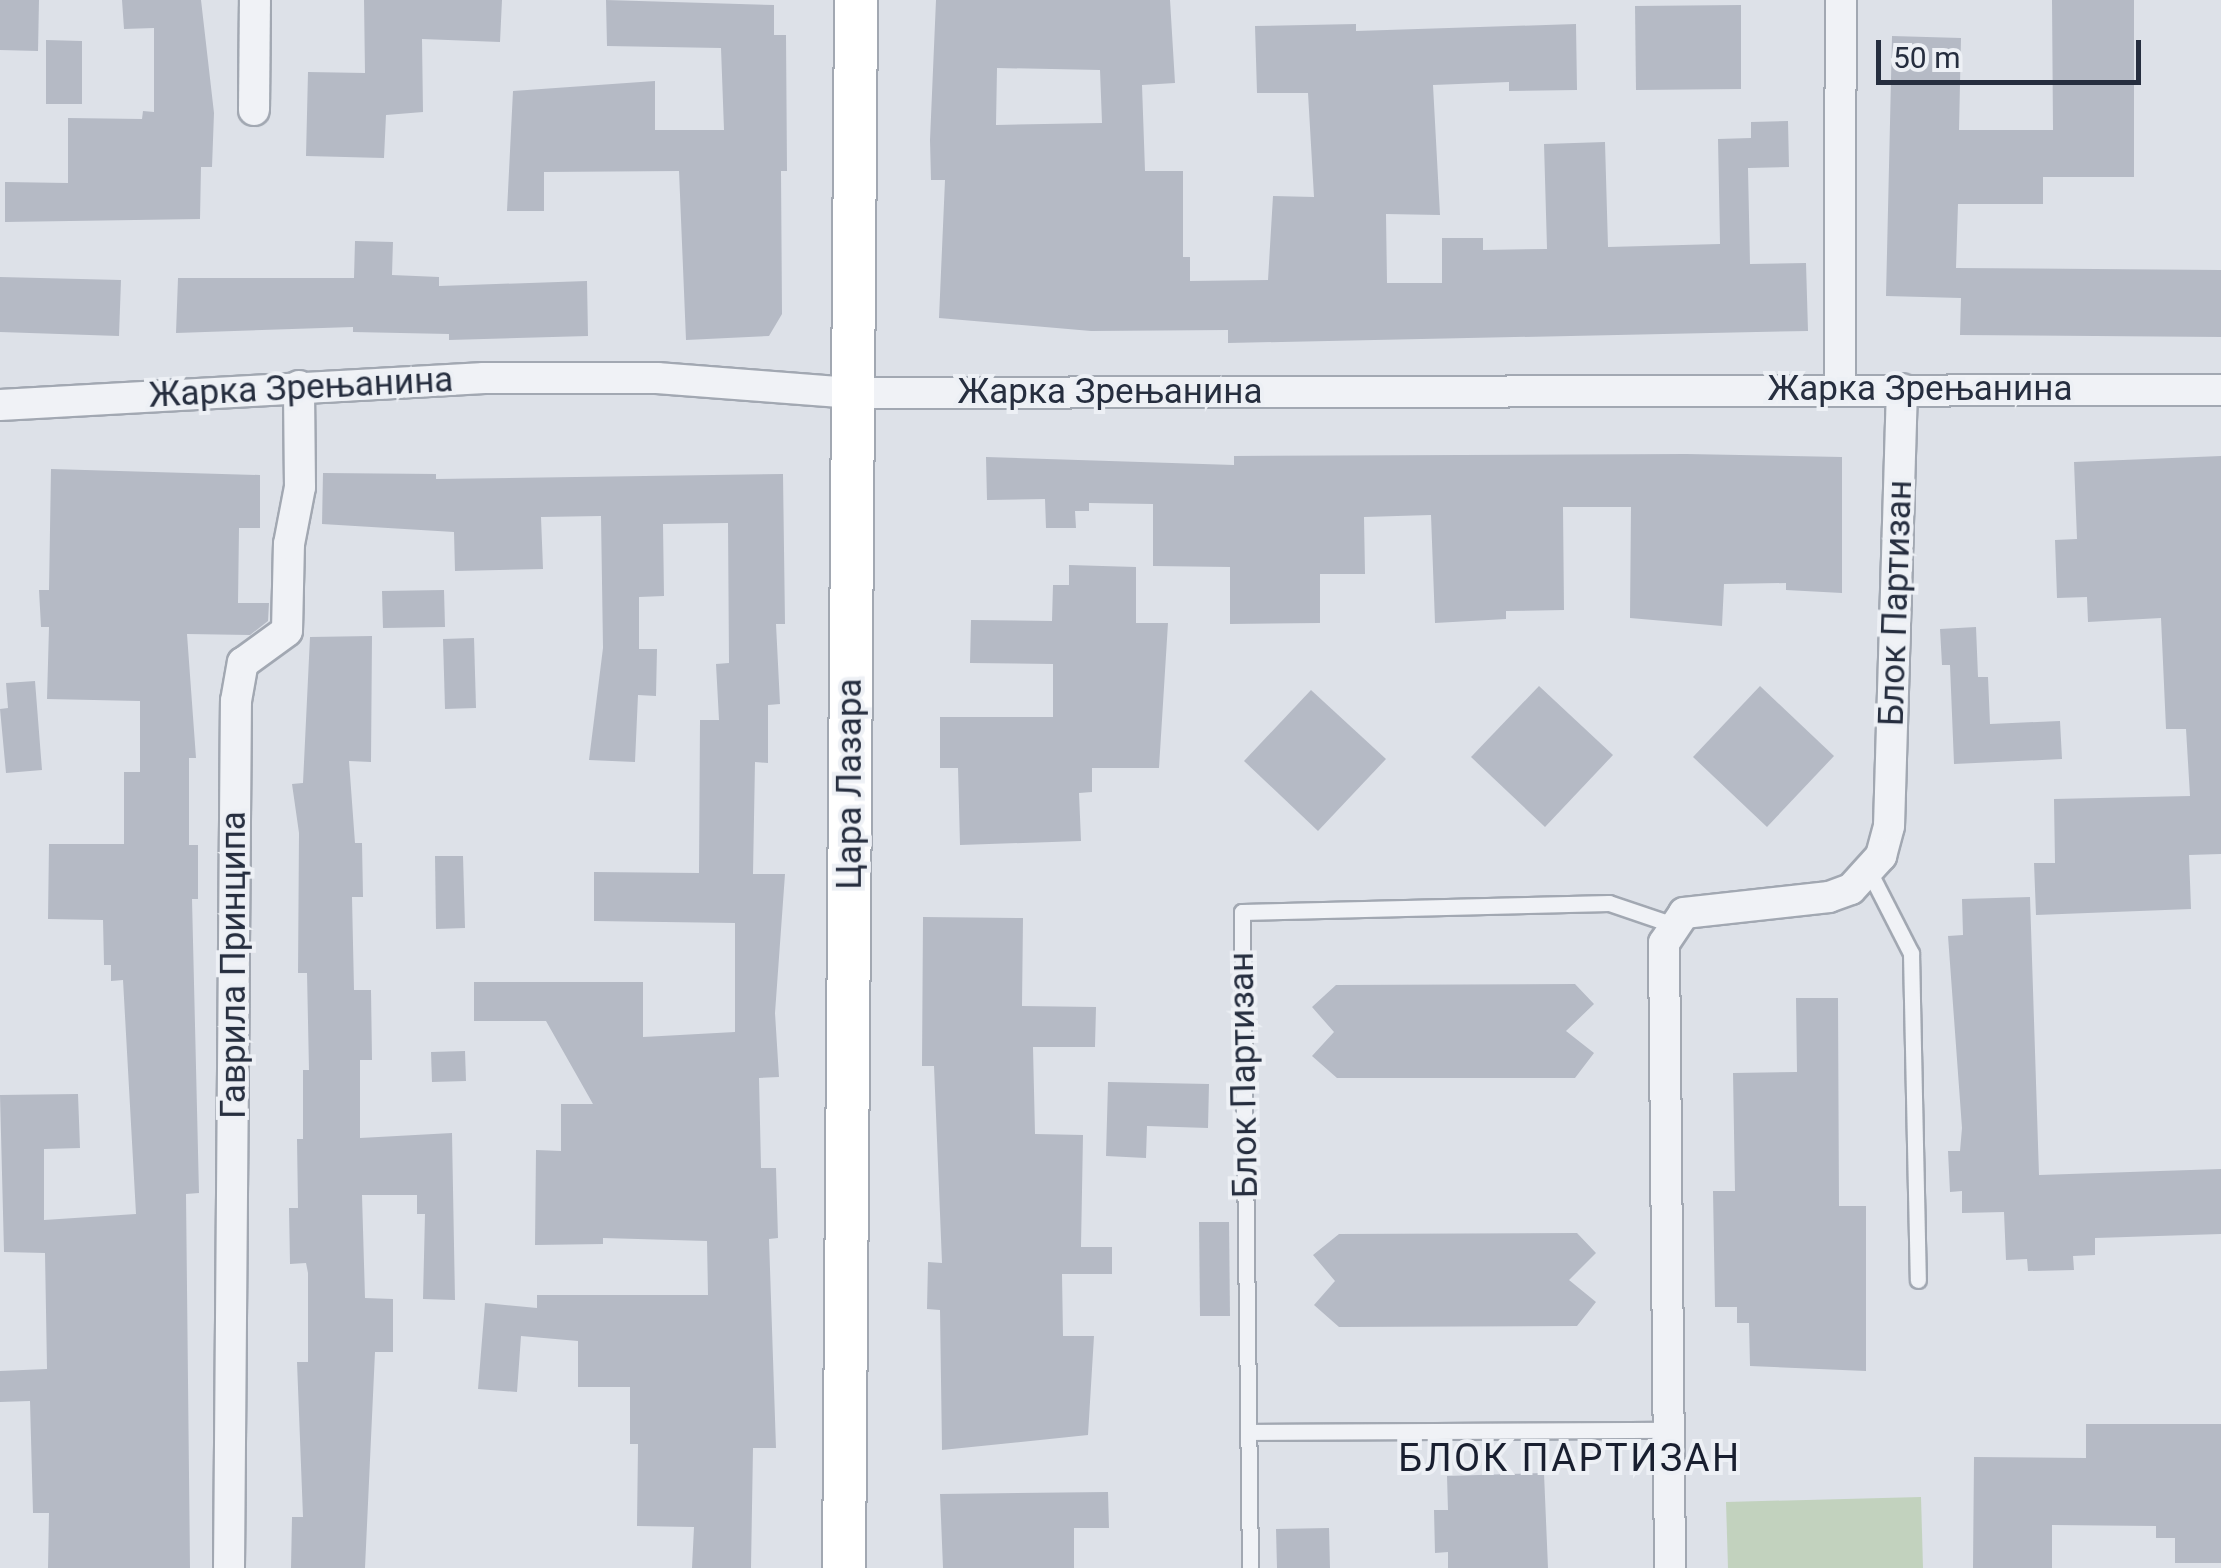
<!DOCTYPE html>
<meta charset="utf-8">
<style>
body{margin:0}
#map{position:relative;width:2221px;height:1568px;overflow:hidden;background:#dde1e8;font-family:Roboto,sans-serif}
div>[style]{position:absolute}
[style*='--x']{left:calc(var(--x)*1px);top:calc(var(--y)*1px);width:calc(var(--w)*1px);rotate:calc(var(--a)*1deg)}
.green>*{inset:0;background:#c2d2be}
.building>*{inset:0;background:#b5bac5}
.roads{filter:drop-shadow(2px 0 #a2a8b2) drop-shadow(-2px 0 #a2a8b2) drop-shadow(0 2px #a2a8b2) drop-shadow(0 -2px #a2a8b2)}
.service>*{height:15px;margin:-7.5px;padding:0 7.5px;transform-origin:7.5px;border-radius:7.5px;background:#f0f2f6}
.minor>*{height:30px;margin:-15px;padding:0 15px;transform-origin:15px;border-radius:15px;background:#f0f2f6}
.secondary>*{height:42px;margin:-21px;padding:0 21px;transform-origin:21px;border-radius:21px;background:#fff}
span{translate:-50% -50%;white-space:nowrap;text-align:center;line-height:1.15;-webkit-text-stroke:8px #edf0f5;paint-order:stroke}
.street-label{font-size:35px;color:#262e3f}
.neighbourhood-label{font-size:38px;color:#191f30;letter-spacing:2.5px}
.scale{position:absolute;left:1876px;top:40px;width:265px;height:45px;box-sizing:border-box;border:5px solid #262e3f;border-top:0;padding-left:12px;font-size:30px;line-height:35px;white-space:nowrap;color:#262e3f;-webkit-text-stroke:8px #edf0f5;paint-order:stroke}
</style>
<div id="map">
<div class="green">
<div style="clip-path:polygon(1921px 1497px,1923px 1568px,1728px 1568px,1726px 1502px)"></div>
</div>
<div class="building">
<div style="clip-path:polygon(0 0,39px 0,38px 51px,0 50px)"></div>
<div style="clip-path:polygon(122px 0,201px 0,214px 113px,212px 167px,201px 167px,200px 219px,5px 222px,5px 182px,68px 183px,68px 118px,142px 119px,143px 111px,154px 112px,154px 28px,124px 29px)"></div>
<div style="clip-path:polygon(364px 0,502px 0,500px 42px,422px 39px,423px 112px,386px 115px,384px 158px,306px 156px,308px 72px,365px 73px)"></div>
<div style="clip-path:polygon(606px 0,774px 5px,774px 35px,786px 35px,787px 171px,781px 171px,782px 314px,769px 336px,686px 340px,679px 171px,544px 172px,544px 211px,507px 211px,513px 91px,655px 81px,655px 130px,724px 130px,721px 48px,607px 46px)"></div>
<div style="clip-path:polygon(evenodd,936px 0,1170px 0,1175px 83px,1142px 85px,1145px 171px,1183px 171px,1183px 257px,1190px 257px,1190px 281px,1268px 280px,1273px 196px,1314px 197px,1308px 93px,1257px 93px,1255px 26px,1356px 24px,1356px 31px,1576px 24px,1577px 90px,1509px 91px,1509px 82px,1433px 85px,1440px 215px,1386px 214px,1387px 283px,1442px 283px,1442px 238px,1483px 238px,1483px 250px,1547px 249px,1544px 144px,1605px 142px,1608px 247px,1720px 244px,1718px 139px,1751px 138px,1751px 122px,1788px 121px,1789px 167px,1748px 168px,1750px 264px,1806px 263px,1808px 331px,1228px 343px,1228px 330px,1091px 331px,939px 318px,945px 180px,931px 180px,930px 140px,936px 0,997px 68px,1100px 70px,1102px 123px,996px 125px,997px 68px)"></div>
<div style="clip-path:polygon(2052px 0,2134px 0,2134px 177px,2043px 177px,2043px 204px,1958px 204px,1956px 268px,2221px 270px,2221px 337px,1960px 335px,1961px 298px,1886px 296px,1892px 36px,1961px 38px,1959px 130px,2053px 130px)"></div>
<div style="clip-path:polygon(1741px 5px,1741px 89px,1636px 90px,1635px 6px)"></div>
<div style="clip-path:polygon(46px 40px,82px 41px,82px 104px,46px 104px)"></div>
<div style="clip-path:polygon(355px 241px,393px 242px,392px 275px,439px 277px,439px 286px,587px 281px,588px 336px,449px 340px,449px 334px,353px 332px,353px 327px,176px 333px,178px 278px,354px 278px)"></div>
<div style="clip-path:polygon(0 277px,121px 280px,119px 336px,0 332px)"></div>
<div style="clip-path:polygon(1686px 454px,1842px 457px,1842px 593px,1786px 590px,1786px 583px,1724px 584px,1722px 626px,1630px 618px,1631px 507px,1563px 507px,1564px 610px,1506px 611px,1506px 619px,1435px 623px,1431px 515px,1364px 517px,1365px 574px,1320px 574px,1320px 623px,1230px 624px,1230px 567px,1153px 566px,1153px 504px,1089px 503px,1089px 511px,1075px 511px,1076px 528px,1046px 528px,1045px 499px,987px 500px,986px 457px,1234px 465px,1234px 456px)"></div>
<div style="clip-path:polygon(2221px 456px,2221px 854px,2189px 855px,2191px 909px,2036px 915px,2034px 863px,2055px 863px,2054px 799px,2190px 796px,2186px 729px,2166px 729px,2161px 618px,2088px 622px,2087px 597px,2057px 598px,2055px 540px,2077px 539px,2074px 462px)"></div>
<div style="clip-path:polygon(51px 469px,260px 475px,260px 528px,239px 528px,238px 603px,269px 603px,268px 621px,250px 635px,187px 634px,196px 758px,189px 758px,189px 845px,198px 845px,198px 899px,192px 899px,199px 1193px,186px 1194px,190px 1568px,48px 1568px,49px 1513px,33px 1513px,30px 1401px,0 1402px,0 1371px,47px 1369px,45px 1253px,4px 1252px,0 1095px,78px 1094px,80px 1148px,44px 1149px,44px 1220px,136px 1214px,123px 980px,111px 981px,111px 965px,104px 965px,103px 920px,48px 919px,49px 844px,124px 844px,124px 772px,140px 772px,140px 701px,47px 699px,49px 627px,41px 627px,39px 590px,49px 590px)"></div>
<div style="clip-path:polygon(323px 473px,436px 474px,436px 479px,783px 474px,785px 624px,776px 624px,780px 704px,768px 705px,768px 763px,755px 762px,753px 874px,785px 874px,775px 1013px,779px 1077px,759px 1078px,761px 1168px,776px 1168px,778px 1238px,769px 1239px,776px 1448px,753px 1448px,751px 1568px,692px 1568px,694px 1527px,637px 1526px,638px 1444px,630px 1444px,630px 1387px,578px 1387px,578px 1341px,521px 1336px,517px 1392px,478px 1389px,485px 1303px,537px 1308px,537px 1295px,708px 1295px,707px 1241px,603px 1238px,603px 1244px,535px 1245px,536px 1150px,561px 1151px,561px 1104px,593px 1104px,546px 1021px,474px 1021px,474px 982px,643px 982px,643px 1037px,735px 1032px,735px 923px,594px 921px,594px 872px,699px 873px,700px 720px,719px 720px,716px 664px,729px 663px,728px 523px,663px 524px,664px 596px,639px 597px,639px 649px,657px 649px,656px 696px,638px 695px,635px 762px,589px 760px,603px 648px,601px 516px,541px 517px,543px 569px,455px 571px,454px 532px,322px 524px)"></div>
<div style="clip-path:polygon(1069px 565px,1136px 567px,1136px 623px,1168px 623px,1159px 768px,1092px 768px,1092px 792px,1079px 793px,1081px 841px,960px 845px,958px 768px,940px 768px,940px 717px,1053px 717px,1053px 664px,970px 663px,971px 620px,1052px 621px,1053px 585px,1069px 585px)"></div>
<div style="clip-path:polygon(444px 590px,445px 627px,383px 628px,382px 591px)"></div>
<div style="clip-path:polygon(1976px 627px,1978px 677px,1988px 677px,1990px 724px,2060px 721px,2062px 759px,1954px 764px,1950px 665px,1942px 665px,1940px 629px)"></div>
<div style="clip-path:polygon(372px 636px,371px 762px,349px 761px,355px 843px,362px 843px,363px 897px,352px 897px,354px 990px,371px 990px,372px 1060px,360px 1060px,360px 1138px,452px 1133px,455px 1300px,423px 1299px,425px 1214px,417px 1214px,417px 1195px,362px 1195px,365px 1298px,393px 1299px,393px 1352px,375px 1352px,365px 1568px,291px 1568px,292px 1517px,303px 1517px,297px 1362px,308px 1362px,308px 1273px,306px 1263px,290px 1264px,289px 1208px,298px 1208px,297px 1139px,303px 1139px,303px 1070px,309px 1070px,307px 973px,298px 973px,299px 833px,292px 784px,303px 783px,310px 637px)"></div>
<div style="clip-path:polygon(474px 638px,476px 708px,445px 709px,443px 639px)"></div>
<div style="clip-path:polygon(35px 681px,42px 770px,6px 773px,0 709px,8px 708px,6px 683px)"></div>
<div style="clip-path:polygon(1539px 686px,1613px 755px,1545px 827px,1471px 757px)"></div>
<div style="clip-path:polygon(1760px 686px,1834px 756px,1767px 827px,1693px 757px)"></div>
<div style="clip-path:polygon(1311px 690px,1386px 759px,1318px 831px,1244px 761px)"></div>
<div style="clip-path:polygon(435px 856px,463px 856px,465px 928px,436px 929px)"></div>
<div style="clip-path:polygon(2030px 897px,2039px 1175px,2221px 1169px,2221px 1234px,2095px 1238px,2095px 1255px,2073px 1256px,2074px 1270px,2028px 1271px,2027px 1259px,2006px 1260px,2004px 1212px,1962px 1213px,1962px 1191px,1950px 1192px,1948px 1151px,1960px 1151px,1962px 1128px,1948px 936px,1963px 935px,1962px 899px)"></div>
<div style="clip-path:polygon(923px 917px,1023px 918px,1022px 1006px,1096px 1007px,1095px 1047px,1033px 1047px,1035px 1134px,1083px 1135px,1081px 1247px,1112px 1247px,1112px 1274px,1062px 1274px,1063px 1336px,1094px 1336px,1088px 1435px,942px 1450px,940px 1310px,927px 1309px,928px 1262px,942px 1263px,934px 1066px,922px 1066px)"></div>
<div style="clip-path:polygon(1575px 984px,1594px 1004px,1566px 1031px,1594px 1053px,1575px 1078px,1337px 1078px,1312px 1056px,1334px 1032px,1312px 1007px,1336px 985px)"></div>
<div style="clip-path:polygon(1796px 998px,1838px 998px,1839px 1206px,1866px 1206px,1866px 1371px,1750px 1366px,1749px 1323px,1737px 1323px,1737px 1307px,1715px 1307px,1713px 1191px,1735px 1191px,1733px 1073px,1797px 1072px)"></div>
<div style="clip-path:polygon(465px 1051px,466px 1081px,432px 1082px,431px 1052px)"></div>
<div style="clip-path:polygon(1108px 1082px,1209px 1084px,1208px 1128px,1147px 1126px,1146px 1158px,1106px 1156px)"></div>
<div style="clip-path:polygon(1199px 1222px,1229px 1222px,1230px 1316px,1200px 1316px)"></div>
<div style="clip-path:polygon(1577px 1233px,1596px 1253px,1569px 1280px,1596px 1302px,1577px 1326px,1339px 1327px,1314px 1305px,1335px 1281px,1313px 1255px,1339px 1234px)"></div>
<div style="clip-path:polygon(2086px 1424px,2221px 1424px,2221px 1563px,2175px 1563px,2175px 1538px,2156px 1538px,2156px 1526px,2052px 1525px,2052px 1568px,1973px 1568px,1974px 1457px,2086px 1458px)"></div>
<div style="clip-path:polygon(1544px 1473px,1548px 1568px,1448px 1568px,1448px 1552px,1435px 1553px,1434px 1510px,1448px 1510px,1447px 1476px)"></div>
<div style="clip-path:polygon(1108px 1492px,1109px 1528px,1074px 1528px,1074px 1568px,943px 1568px,940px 1494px)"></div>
<div style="clip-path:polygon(1329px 1528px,1330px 1568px,1277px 1568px,1276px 1529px)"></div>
</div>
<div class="roads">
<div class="service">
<div style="--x:1870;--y:873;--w:90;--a:62.9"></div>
<div style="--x:1911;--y:953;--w:327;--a:88.8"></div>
<div style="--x:1248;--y:1432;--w:421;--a:-0.3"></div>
<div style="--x:1250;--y:1568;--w:656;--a:-90.7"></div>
<div style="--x:1242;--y:912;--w:367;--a:-1.4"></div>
<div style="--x:1609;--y:903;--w:65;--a:18.7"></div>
</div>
<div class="minor">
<div style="--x:254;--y:110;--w:110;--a:-89.5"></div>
<div style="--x:1840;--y:388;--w:388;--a:-89.9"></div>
<div style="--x:0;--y:405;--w:485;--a:-3.2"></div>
<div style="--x:484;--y:378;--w:173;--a:0"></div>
<div style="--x:657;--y:378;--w:197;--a:4.4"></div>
<div style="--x:853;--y:393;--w:1368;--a:-0.13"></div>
<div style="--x:229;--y:1568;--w:867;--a:-89.54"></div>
<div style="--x:236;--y:701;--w:39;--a:-80"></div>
<div style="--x:243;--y:663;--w:54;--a:-36"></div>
<div style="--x:287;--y:631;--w:87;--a:-88.7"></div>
<div style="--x:289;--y:544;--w:58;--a:-79.1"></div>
<div style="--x:300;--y:487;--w:101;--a:-90.6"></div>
<div style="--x:1670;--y:1568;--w:625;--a:-90.55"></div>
<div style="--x:1664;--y:943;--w:36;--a:-56"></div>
<div style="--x:1684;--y:913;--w:146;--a:-6.3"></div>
<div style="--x:1829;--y:897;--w:23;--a:-20"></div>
<div style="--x:1851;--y:889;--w:45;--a:-47.7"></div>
<div style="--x:1881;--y:856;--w:31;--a:-75"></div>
<div style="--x:1889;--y:826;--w:437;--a:-88.3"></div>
</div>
<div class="secondary">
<div style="--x:844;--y:1568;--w:1568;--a:-89.56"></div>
</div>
</div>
<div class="street-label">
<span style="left:301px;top:388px;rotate:-3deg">Жарка Зрењанина</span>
<span style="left:1920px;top:389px">Жарка Зрењанина</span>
<span style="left:1110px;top:392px">Жарка Зрењанина</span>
<span style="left:1896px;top:603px;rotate:-88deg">Блок Партизан</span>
<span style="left:850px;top:784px;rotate:-90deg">Цара Лазара</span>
<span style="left:234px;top:965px;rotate:-90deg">Гаврила Принципа</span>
<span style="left:1244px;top:1075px;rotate:-91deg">Блок Партизан</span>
</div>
<div class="neighbourhood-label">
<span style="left:1570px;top:1459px">БЛОК ПАРТИЗАН</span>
</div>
<div class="scale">50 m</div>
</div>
